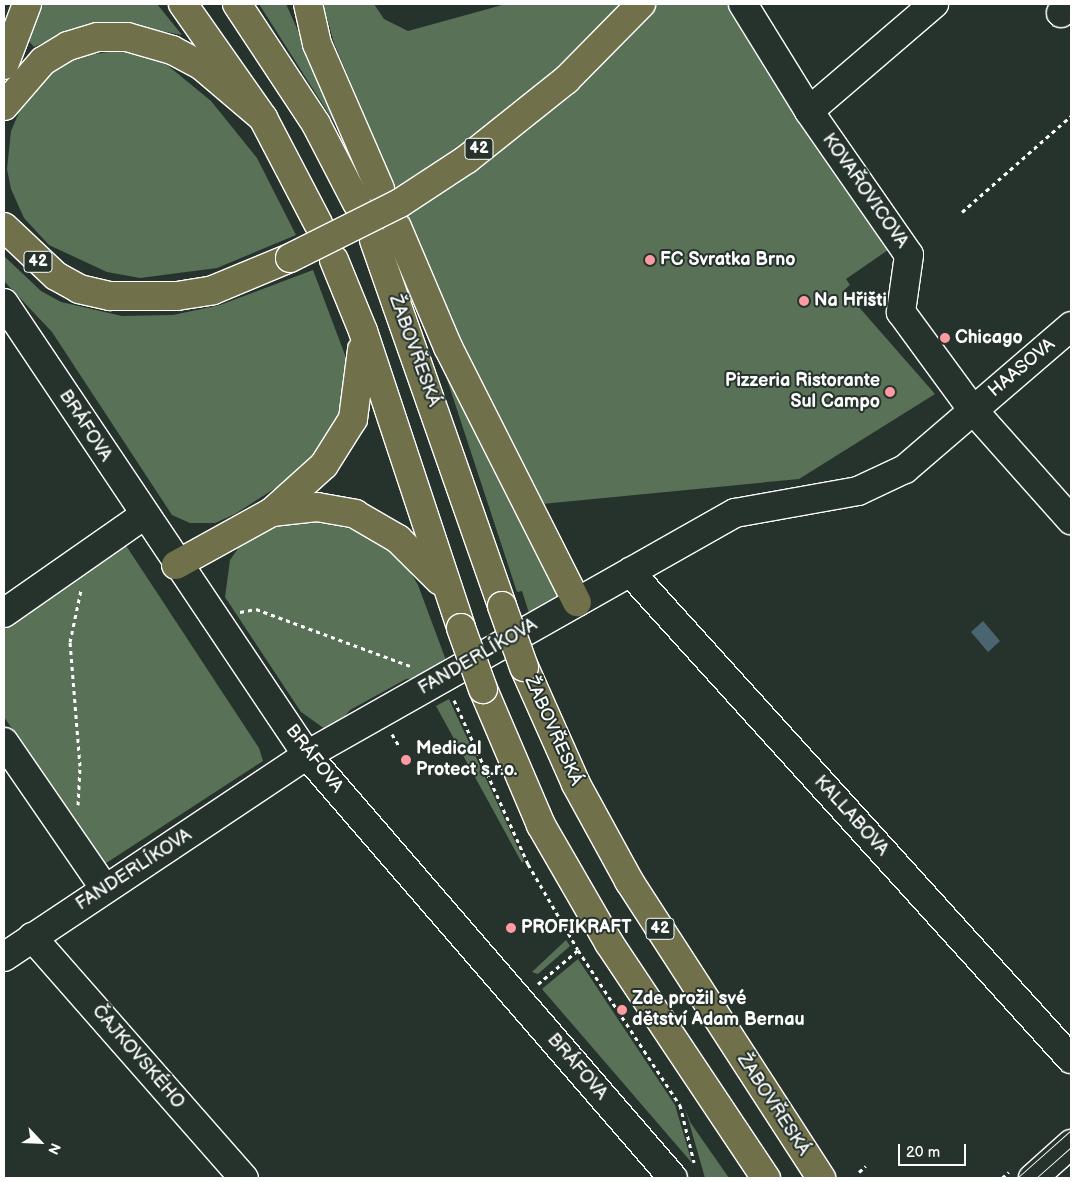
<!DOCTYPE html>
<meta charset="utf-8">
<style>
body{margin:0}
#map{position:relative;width:1075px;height:1182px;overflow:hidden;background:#26332d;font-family:"Balsamiq Sans",sans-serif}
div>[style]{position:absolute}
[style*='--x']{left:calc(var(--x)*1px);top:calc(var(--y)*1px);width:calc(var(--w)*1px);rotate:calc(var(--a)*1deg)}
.green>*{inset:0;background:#597156}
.water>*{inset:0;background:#4b6570}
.path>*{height:3px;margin-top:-1.5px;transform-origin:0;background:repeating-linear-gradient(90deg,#fff 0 4px,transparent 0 8px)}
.roads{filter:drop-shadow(1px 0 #fff) drop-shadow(-1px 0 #fff) drop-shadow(0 1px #fff) drop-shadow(0 -1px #fff)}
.minor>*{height:28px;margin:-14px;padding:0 14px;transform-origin:14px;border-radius:14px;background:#26332d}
.highway>*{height:28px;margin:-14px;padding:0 14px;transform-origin:14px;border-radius:14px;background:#70704a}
.tram>*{height:1px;margin:-0.5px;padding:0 0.5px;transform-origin:0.5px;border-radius:0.5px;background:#fff}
.bridges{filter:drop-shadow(1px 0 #fff) drop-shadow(-1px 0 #fff) drop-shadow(0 1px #fff) drop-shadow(0 -1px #fff)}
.highway-bridge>*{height:28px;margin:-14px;padding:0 14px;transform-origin:14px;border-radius:14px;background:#70704a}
.dots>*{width:14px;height:14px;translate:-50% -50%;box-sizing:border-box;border:2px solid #26332d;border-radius:50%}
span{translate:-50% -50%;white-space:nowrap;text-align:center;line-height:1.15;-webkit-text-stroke:4px #26332d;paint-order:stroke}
.shield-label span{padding:1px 4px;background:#26332d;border:1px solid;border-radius:4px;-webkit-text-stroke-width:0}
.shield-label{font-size:16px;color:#fff;font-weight:700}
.street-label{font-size:18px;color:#fff}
.poi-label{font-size:18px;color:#fff;font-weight:700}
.left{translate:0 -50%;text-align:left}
.right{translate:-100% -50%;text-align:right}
.frame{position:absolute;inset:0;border:5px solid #fff;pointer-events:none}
.north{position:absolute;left:15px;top:1117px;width:50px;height:50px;-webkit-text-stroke:4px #26332d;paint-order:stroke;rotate:115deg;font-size:14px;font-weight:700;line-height:20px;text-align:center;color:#fff}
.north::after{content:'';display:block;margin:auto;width:18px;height:22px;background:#fff;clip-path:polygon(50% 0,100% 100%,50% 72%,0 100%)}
.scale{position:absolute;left:898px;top:1144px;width:68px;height:22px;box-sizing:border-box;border:2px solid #fff;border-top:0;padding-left:6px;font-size:15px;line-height:18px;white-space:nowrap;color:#fff;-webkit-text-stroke:4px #26332d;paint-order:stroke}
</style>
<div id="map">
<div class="green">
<div style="clip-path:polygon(41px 4px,157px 4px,182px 35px,116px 22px,78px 28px,34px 47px,27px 39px)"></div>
<div style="clip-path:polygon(259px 4px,286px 4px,340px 125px,337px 127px)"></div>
<div style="clip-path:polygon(323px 4px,374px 4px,384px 19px,408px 31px,506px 4px,727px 4px,888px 250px,846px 279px,850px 285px,844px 290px,935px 394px,799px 479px,542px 504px,457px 337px,334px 43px)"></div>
<div style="clip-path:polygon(124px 50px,166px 64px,211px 101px,257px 158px,296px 235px,217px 268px,140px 278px,107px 272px,49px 245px,24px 218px,11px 189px,7px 169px,11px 131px,24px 101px,49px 73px,79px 56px)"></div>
<div style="clip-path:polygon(4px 256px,41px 291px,61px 302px,122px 316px,173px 315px,220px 305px,313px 270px,348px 363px,343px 417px,328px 445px,302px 471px,235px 514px,215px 523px,190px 523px,172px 515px,52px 332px,4px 281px)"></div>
<div style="clip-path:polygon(436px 346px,558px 595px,530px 616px,522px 591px,517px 592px)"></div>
<div style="clip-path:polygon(313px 520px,372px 534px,403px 560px,418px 585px,447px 663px,422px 678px,406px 679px,350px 710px,335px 728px,325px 729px,301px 712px,225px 597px,230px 560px,242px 543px,273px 524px)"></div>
<div style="clip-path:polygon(125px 544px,259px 748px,263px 761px,97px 869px,74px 820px,4px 717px,4px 627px)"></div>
<div style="clip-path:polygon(449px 699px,524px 861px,522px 863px,436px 706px)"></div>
<div style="clip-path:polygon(566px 940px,570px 946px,538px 974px,532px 972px)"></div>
<div style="clip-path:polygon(578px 959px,675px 1105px,692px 1163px,542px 989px)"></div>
<div style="clip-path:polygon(685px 1108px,690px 1122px,729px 1178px,705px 1178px)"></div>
</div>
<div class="water">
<div style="clip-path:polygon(983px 621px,1000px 641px,988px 652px,971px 632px)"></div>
</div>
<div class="path">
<div style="--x:962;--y:212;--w:145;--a:-41.4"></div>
<div style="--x:240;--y:612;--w:16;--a:-11"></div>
<div style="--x:256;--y:609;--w:167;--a:20.3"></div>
<div style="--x:454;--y:700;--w:180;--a:65.7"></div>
<div style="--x:528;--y:864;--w:99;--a:59.8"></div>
<div style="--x:578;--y:950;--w:186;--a:56.7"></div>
<div style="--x:680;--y:1105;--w:59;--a:76.2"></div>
<div style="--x:392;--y:734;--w:14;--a:60"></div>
<div style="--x:78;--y:805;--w:39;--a:-87"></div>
<div style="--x:80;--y:766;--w:124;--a:-94.6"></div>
<div style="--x:70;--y:642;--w:53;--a:-78.1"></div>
<div style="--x:538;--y:984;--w:52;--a:-40.4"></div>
<div style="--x:859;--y:1172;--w:9;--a:-41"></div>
<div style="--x:1002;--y:1178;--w:9;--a:-41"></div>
</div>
<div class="roads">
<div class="minor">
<div style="--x:743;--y:4;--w:126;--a:58.3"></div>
<div style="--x:809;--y:111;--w:175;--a:55.2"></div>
<div style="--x:909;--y:255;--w:58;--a:98"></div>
<div style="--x:901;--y:312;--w:120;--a:53.8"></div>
<div style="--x:972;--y:409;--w:149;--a:48.3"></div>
<div style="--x:1061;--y:13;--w:13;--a:-42"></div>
<div style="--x:809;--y:111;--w:165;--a:-40.6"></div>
<div style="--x:4;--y:303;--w:544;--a:56.16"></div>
<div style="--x:307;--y:755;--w:559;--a:49.13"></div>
<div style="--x:630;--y:572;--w:657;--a:47.84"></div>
<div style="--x:4;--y:613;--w:169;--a:-34.9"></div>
<div style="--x:4;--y:742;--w:178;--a:55.5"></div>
<div style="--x:32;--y:937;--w:321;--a:48.7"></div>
<div style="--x:4;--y:957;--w:364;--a:-33.7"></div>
<div style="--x:307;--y:755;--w:492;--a:-29.5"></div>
<div style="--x:735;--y:513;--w:125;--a:-10.1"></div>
<div style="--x:858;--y:491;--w:52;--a:-25.1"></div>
<div style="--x:905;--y:469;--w:219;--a:-40.7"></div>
<div style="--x:1033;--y:1178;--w:51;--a:-41.8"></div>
</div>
<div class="highway">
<div style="--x:183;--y:4;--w:139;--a:54.9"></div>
<div style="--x:263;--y:118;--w:119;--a:62.4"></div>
<div style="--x:237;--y:4;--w:144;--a:56.6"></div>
<div style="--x:316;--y:124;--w:89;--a:62.6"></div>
<div style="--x:308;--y:4;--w:41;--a:77.3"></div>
<div style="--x:317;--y:44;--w:158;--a:66.5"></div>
<div style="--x:4;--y:65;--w:65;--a:-69.3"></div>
<div style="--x:4;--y:106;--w:60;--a:-49.1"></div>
<div style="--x:43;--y:61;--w:29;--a:-31"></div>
<div style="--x:68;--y:46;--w:31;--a:-17"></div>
<div style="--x:98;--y:37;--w:29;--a:0"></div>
<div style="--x:127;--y:37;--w:47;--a:16.1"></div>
<div style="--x:172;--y:50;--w:34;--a:28"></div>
<div style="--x:202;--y:66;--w:80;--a:40.4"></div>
<div style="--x:4;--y:227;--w:71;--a:43.3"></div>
<div style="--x:56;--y:276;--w:26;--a:29"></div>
<div style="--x:79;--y:289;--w:32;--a:13"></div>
<div style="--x:110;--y:296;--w:67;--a:0"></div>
<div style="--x:177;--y:296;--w:36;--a:-9"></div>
<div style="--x:213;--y:290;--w:83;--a:-22.6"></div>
<div style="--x:397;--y:227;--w:130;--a:67"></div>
<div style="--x:448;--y:347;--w:286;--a:63.2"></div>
<div style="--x:374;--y:240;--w:388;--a:70.7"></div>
<div style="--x:334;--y:260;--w:77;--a:67.8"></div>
<div style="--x:363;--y:331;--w:313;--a:71.7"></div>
<div style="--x:272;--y:512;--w:45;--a:-6.3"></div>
<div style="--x:317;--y:507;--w:39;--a:10"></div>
<div style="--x:355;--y:514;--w:50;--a:30.2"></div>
<div style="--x:398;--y:539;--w:59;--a:45"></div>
<div style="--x:176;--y:565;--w:110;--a:-28.9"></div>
<div style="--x:272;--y:512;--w:70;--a:-42.1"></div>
<div style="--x:324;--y:465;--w:54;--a:-57.8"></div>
<div style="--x:353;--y:419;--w:70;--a:-82.6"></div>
<div style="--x:524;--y:667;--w:128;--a:66"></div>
<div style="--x:576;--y:784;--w:111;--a:61.3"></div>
<div style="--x:629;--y:881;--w:354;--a:57.1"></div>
<div style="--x:483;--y:689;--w:148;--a:66.9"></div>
<div style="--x:541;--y:825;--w:136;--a:60"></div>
<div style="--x:609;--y:943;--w:283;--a:56.3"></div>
</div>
</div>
<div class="tram">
<div style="--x:1017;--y:1178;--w:72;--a:-41.6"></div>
<div style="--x:1036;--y:1178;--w:47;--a:-41.5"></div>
</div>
<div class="bridges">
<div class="highway-bridge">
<div style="--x:290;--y:258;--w:123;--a:-26.6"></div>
<div style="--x:400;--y:203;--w:80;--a:-33.3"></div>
<div style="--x:467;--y:159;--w:127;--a:-38.6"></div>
<div style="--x:566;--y:80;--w:107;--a:-45.4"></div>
<div style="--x:502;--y:606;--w:65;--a:70.2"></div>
<div style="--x:461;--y:628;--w:65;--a:70.2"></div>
</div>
</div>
<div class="dots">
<div style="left:650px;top:260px;background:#ff9aa2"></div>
<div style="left:804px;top:301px;background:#ff9aa2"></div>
<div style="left:945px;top:338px;background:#ff9aa2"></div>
<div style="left:890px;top:392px;background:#ff9aa2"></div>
<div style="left:406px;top:760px;background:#ff9aa2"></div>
<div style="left:511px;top:928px;background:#ff9aa2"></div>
<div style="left:622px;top:1010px;background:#ff9aa2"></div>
</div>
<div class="shield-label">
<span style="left:479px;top:149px">42</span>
<span style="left:38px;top:262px">42</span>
<span style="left:660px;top:929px">42</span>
</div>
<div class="street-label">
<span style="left:865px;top:191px;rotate:55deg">KOVAŘOVICOVA</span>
<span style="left:414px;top:351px;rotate:70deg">ŽABOVŘESKÁ</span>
<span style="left:1022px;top:368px;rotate:-40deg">HAASOVA</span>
<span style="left:85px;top:426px;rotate:57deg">BRÁFOVA</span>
<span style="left:478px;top:657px;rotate:-30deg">FANDERLÍKOVA</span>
<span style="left:553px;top:731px;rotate:66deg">ŽABOVŘESKÁ</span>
<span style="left:314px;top:759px;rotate:52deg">BRÁFOVA</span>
<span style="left:851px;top:816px;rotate:48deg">KALLABOVA</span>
<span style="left:134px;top:870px;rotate:-33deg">FANDERLÍKOVA</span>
<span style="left:138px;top:1057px;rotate:49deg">ČAJKOVSKÉHO</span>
<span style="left:577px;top:1067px;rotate:49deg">BRÁFOVA</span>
<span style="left:773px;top:1105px;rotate:57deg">ŽABOVŘESKÁ</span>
</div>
<div class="poi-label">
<span class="left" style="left:660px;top:260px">FC Svratka Brno</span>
<span class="left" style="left:814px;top:301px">Na Hřišti</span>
<span class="left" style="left:955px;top:338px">Chicago</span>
<span class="right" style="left:880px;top:392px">Pizzeria Ristorante<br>Sul Campo</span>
<span class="left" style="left:416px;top:760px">Medical<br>Protect s.r.o.</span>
<span class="left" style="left:521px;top:928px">PROFIKRAFT</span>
<span class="left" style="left:632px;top:1010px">Zde prožil své<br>dětství Adam Bernau</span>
</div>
<div class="frame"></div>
<div class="north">N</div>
<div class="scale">20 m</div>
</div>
